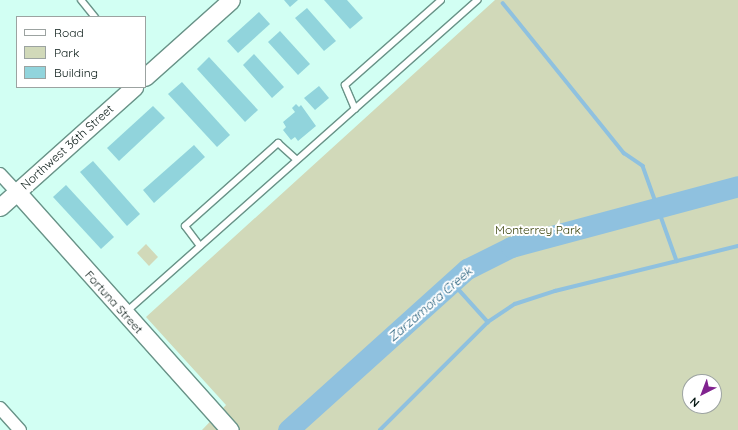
<!DOCTYPE html>
<style>
body{margin:0}
#map{position:relative;width:738px;height:430px;overflow:hidden;background:#d2fff3;font-family:Quicksand,sans-serif}
div>[style]{position:absolute}
[style*='--x']{left:calc(var(--x)*1px);top:calc(var(--y)*1px);width:calc(var(--w)*1px);rotate:calc(var(--a)*1deg)}
.green>*{inset:0;background:#d1d9b9}
.stream>*{height:3.5px;margin:-1.75px;padding:0 1.75px;transform-origin:1.75px;border-radius:1.75px;background:#8fc1df}
.river>*{height:21px;margin:-10.5px;padding:0 10.5px;transform-origin:10.5px;border-radius:10.5px;background:#8fc1df}
.building>*{inset:0;background:#91d4dc}
.roads{filter:drop-shadow(1px 0 #699388) drop-shadow(-1px 0 #699388) drop-shadow(0 1px #699388) drop-shadow(0 -1px #699388)}
.lane>*{height:6px;margin:-3px;padding:0 3px;transform-origin:3px;border-radius:3px;background:#fff}
.street>*{height:12px;margin:-6px;padding:0 6px;transform-origin:6px;border-radius:6px;background:#fff}
.secondary>*{height:17px;margin:-8.5px;padding:0 8.5px;transform-origin:8.5px;border-radius:8.5px;background:#fff}
span{translate:-50% -50%;white-space:nowrap;text-align:center;line-height:1.15;-webkit-text-stroke:4px #fff;paint-order:stroke}
.street-label{font-size:12px;color:#071814}
.park-label{font-size:12px;color:#3a430a}
.water-label{font-size:13px;color:#1f5b79;font-style:italic}
.legend{position:absolute;left:16px;top:16px;width:130px;height:72px;box-sizing:border-box;background:#fff;border:1px solid #9ca3a1;margin:0;padding:5px 7px;list-style:none;font-size:12px;color:#071814}
.legend li{display:flex;align-items:center;gap:8px;height:20px}
.legend b{width:20px;border:1px solid #9ca3a1}
.north{position:absolute;left:682px;top:374px;width:40px;height:40px;box-sizing:border-box;background:#fff;border:1px solid #9ca3a1;border-radius:50%;rotate:222deg;font-size:11px;font-weight:700;line-height:16px;text-align:center;color:#071814}
.north::after{content:'';display:block;margin:auto;width:14px;height:18px;background:#81238f;clip-path:polygon(50% 0,100% 100%,50% 72%,0 100%)}
</style>
<div id="map">
<div class="green">
<div style="clip-path:polygon(evenodd,495px 0,738px 0,738px 430px,202px 430px,226px 405px,146px 317px,495px 0,690px 382px,714px 382px,714px 406px,690px 406px,690px 382px)"></div>
<div style="clip-path:polygon(146px 244px,158px 257px,149px 266px,137px 253px)"></div>
</div>
<div class="stream">
<div style="--x:503;--y:3;--w:193;--a:51.1"></div>
<div style="--x:624;--y:153;--w:23;--a:34"></div>
<div style="--x:643;--y:166;--w:101;--a:70.3"></div>
<div style="--x:452;--y:282;--w:54;--a:48"></div>
<div style="--x:380;--y:430;--w:153;--a:-45"></div>
<div style="--x:488;--y:322;--w:32;--a:-34"></div>
<div style="--x:515;--y:304;--w:42;--a:-18"></div>
<div style="--x:555;--y:291;--w:188;--a:-13.8"></div>
</div>
<div class="river">
<div style="--x:288;--y:430;--w:241;--a:-42"></div>
<div style="--x:467;--y:269;--w:49;--a:-26.6"></div>
<div style="--x:511;--y:247;--w:235;--a:-15"></div>
</div>
<div class="building">
<div style="clip-path:polygon(284px 0,298px 0,290px 7px)"></div>
<div style="clip-path:polygon(324px 0,347px 0,363px 18px,350px 29px)"></div>
<div style="clip-path:polygon(307px 8px,336px 41px,324px 51px,295px 18px)"></div>
<div style="clip-path:polygon(259px 12px,270px 24px,238px 53px,227px 41px)"></div>
<div style="clip-path:polygon(280px 31px,310px 64px,298px 75px,268px 42px)"></div>
<div style="clip-path:polygon(254px 54px,284px 87px,272px 98px,243px 65px)"></div>
<div style="clip-path:polygon(209px 57px,258px 110px,245px 122px,197px 69px)"></div>
<div style="clip-path:polygon(182px 82px,230px 135px,217px 147px,168px 94px)"></div>
<div style="clip-path:polygon(319px 86px,329px 98px,315px 110px,304px 98px)"></div>
<div style="clip-path:polygon(296px 104px,299px 107px,301px 105px,316px 126px,298px 141px,295px 137px,291px 140px,283px 130px,286px 127px,283px 122px,295px 112px,292px 108px)"></div>
<div style="clip-path:polygon(153px 106px,165px 118px,119px 161px,107px 148px)"></div>
<div style="clip-path:polygon(194px 145px,205px 157px,154px 203px,143px 190px)"></div>
<div style="clip-path:polygon(93px 161px,140px 214px,127px 226px,80px 172px)"></div>
<div style="clip-path:polygon(66px 185px,114px 237px,101px 249px,53px 197px)"></div>
</div>
<div class="roads">
<div class="lane">
<div style="--x:81;--y:0;--w:22;--a:51"></div>
<div style="--x:355;--y:109;--w:26;--a:-113"></div>
<div style="--x:345;--y:85;--w:128;--a:-41.5"></div>
<div style="--x:200;--y:246;--w:25;--a:-127"></div>
<div style="--x:185;--y:226;--w:125;--a:-41.7"></div>
<div style="--x:278;--y:143;--w:25;--a:42"></div>
<div style="--x:126;--y:312;--w:470;--a:-41.6"></div>
</div>
<div class="street">
<div style="--x:0;--y:174;--w:25;--a:47"></div>
<div style="--x:0;--y:408;--w:30;--a:48"></div>
</div>
<div class="secondary">
<div style="--x:145;--y:77;--w:115;--a:-41.8"></div>
<div style="--x:17;--y:192;--w:319;--a:48.2"></div>
<div style="--x:0;--y:207;--w:180;--a:-41.8"></div>
</div>
</div>
<div class="street-label">
<span style="left:67px;top:147px;rotate:-42deg">Northwest 36th Street</span>
<span style="left:114px;top:302px;rotate:48deg">Fortuna Street</span>
</div>
<div class="park-label">
<span style="left:538px;top:230px">Monterrey Park</span>
</div>
<div class="water-label">
<span style="left:430px;top:304px;rotate:-41deg">Zarzamora Creek</span>
</div>
<ul class="legend">
<li><b style="height:5px;background:#fff"></b>Road</li>
<li><b style="height:11px;background:#d1d9b9"></b>Park</li>
<li><b style="height:11px;background:#91d4dc"></b>Building</li>
</ul>
<div class="north">N</div>
</div>
